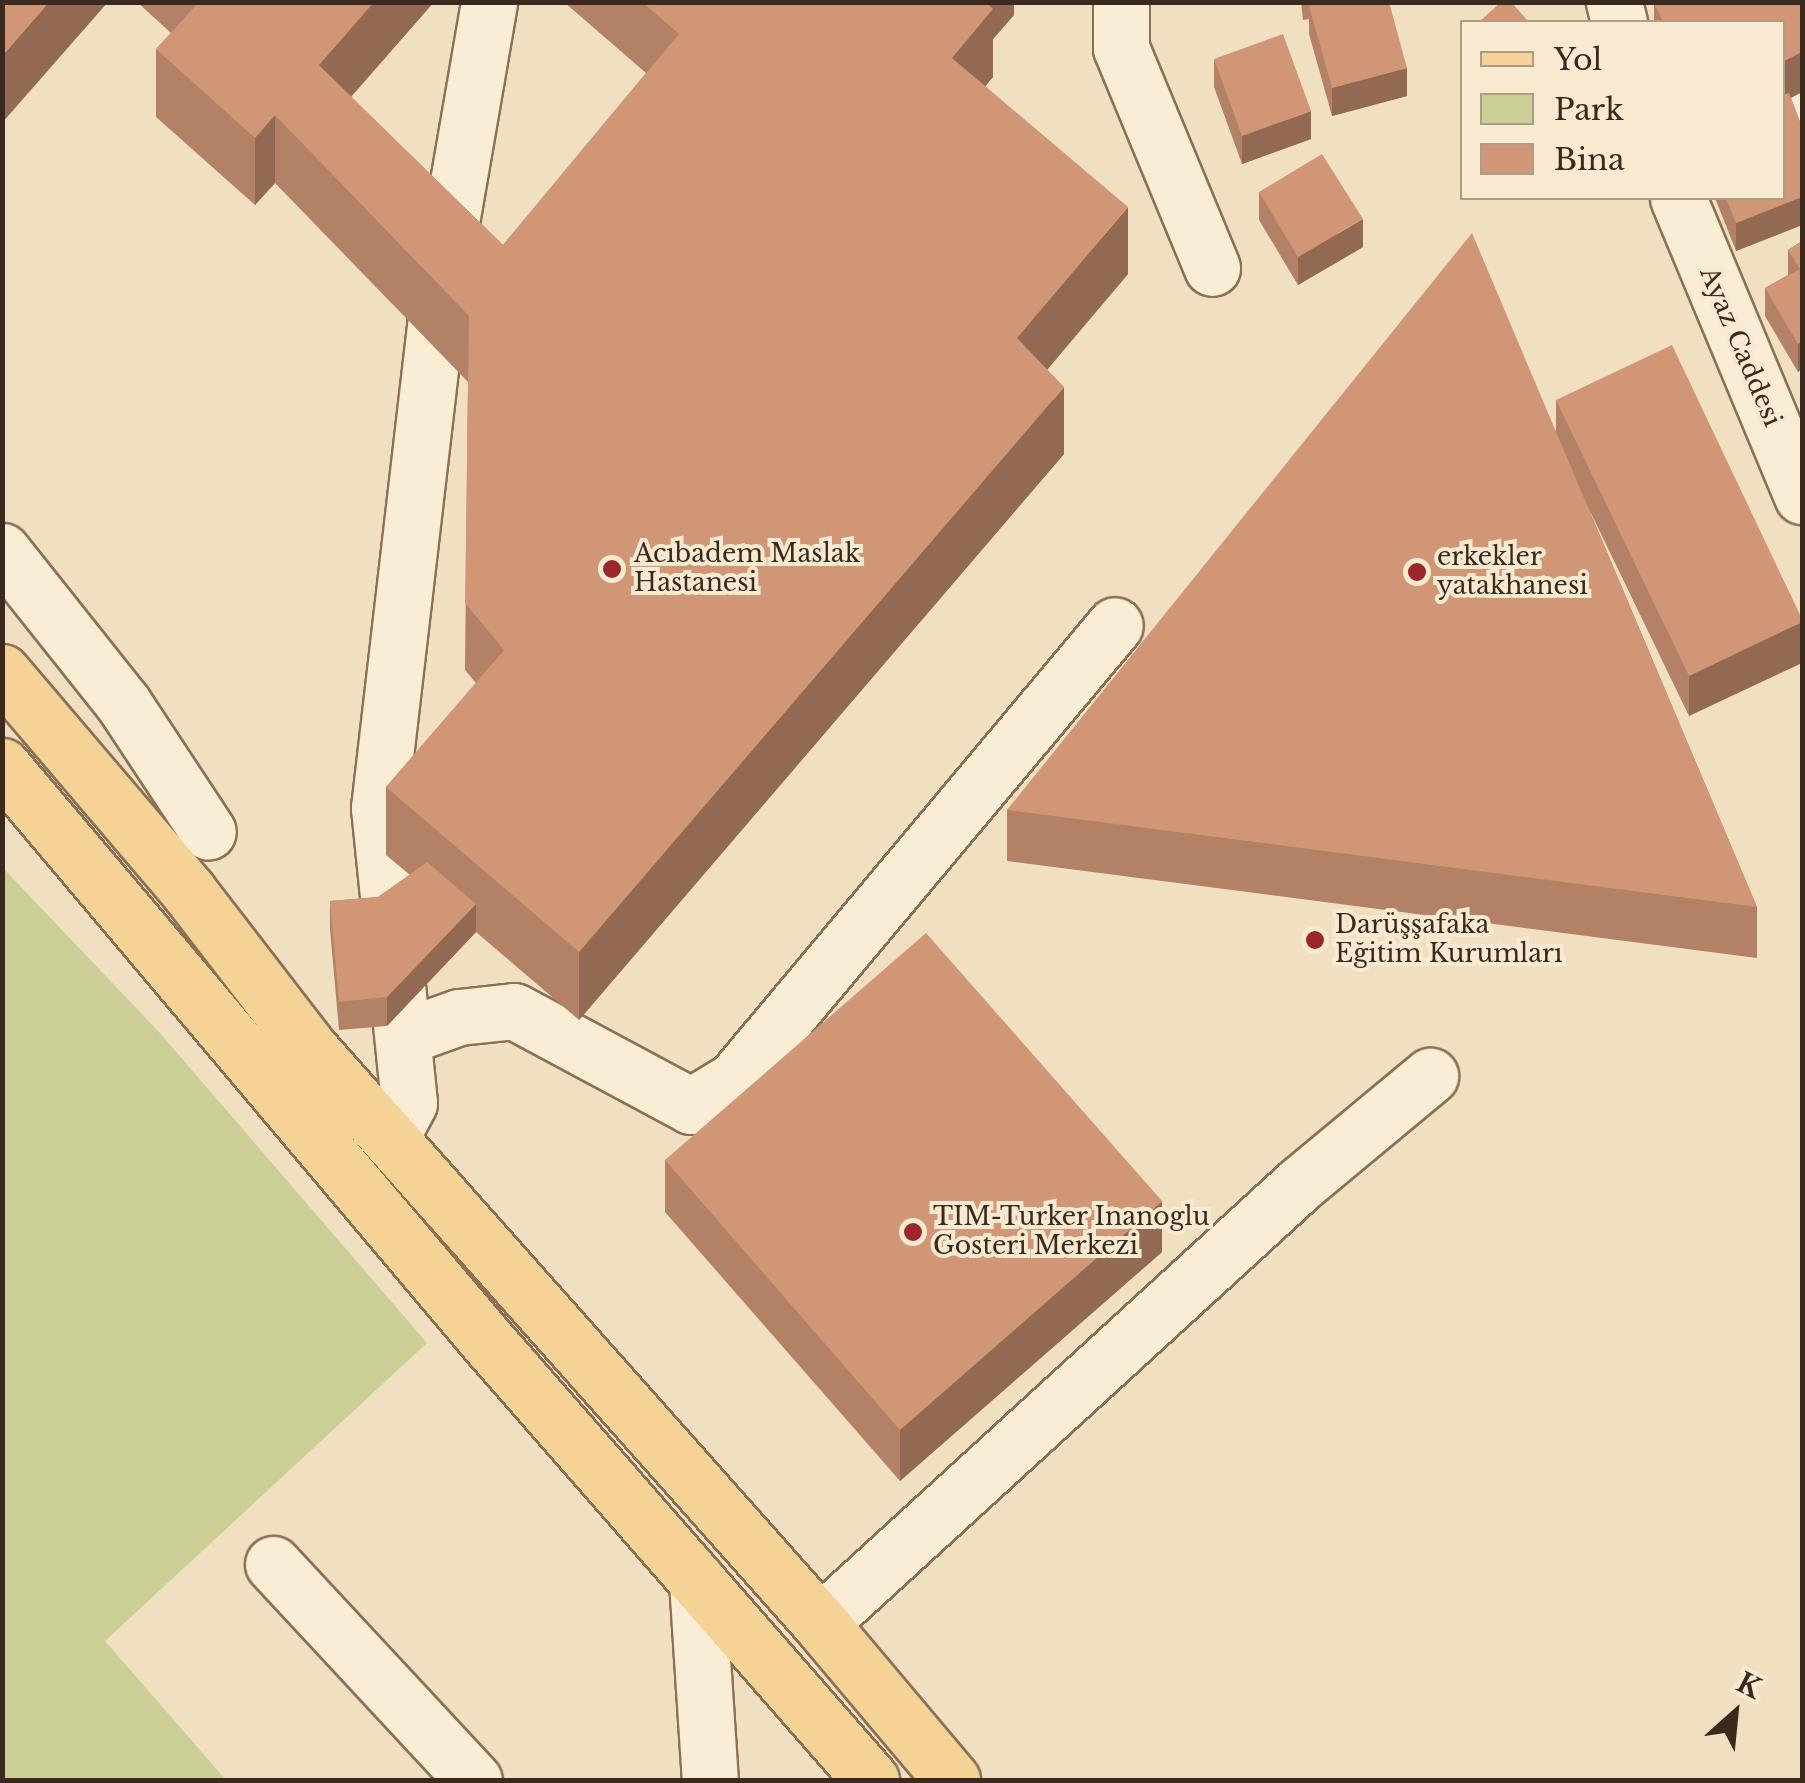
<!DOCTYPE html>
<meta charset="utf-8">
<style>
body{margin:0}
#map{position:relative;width:1805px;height:1783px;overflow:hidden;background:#f0e0c1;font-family:"Libre Baskerville",serif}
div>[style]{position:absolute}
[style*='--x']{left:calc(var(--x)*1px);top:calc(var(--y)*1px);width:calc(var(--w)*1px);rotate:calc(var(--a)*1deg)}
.green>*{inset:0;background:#cbcf95}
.roads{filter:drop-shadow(2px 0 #8b7058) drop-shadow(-2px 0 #8b7058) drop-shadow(0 2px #8b7058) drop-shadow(0 -2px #8b7058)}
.minor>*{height:55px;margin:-27.5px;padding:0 27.5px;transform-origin:27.5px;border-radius:27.5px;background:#faedd5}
.major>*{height:55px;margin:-27.5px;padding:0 27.5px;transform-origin:27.5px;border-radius:27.5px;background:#f5d397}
.wall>*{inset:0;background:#b38165}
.shaded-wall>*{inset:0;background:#926952}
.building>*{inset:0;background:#d09675}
.dots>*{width:28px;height:28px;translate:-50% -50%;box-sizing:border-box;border:5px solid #f7ead1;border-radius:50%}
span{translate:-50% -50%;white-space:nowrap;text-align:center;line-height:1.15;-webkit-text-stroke:8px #f7ead1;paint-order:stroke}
.street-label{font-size:25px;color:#3a291d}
.poi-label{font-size:25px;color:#3a291d}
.left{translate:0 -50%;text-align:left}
.frame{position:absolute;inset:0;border:5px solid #3a291d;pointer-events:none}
.legend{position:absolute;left:1460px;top:20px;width:325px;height:180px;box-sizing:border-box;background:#f7ead1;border:2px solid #ab9d89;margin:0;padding:12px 18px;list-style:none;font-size:30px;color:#3a291d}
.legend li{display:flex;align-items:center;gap:20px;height:50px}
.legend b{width:50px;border:2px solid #ab9d89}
.north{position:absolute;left:1685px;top:1663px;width:100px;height:100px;-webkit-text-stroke:8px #f7ead1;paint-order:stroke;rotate:27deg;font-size:28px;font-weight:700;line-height:40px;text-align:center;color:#3a291d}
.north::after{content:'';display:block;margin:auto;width:35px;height:45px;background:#3a291d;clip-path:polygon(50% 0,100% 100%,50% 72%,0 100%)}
</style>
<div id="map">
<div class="green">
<div style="clip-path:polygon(2px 867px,159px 1032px,427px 1343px,105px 1641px,226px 1780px,3px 1780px)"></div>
</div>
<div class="roads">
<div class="minor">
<div style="--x:1121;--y:2;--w:46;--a:90"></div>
<div style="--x:1121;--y:48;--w:238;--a:67.5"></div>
<div style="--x:1614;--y:2;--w:21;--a:76"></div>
<div style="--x:1782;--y:109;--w:23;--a:-31"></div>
<div style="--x:1678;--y:198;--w:323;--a:67.4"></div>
<div style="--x:2;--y:551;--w:194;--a:51.5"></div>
<div style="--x:123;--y:703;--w:154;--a:56.6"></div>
<div style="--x:403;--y:1037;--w:59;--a:-19.7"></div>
<div style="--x:459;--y:1017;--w:55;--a:-6.2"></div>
<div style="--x:514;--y:1011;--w:201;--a:28.2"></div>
<div style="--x:691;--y:1106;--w:50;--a:-31.2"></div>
<div style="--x:734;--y:1080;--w:593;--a:-50.06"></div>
<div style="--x:390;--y:1139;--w:41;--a:-62.2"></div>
<div style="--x:409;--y:1103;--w:297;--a:-95.8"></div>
<div style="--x:379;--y:808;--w:519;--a:-83.37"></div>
<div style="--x:439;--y:292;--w:294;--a:-80.2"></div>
<div style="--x:273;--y:1564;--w:295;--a:47.1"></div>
<div style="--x:697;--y:1581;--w:199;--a:86.3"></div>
<div style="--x:820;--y:1623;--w:652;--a:-42.45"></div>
<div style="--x:1301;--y:1183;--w:168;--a:-39.7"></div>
</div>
<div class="major">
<div style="--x:2;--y:672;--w:289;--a:49.6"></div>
<div style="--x:189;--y:892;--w:197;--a:52.4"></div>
<div style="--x:309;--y:1048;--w:769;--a:48.37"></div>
<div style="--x:820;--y:1623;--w:205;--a:49.9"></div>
<div style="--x:2;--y:766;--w:756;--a:49.83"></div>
<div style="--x:490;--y:1344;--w:579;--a:48.85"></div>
</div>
</div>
<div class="wall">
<div style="clip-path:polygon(137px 2px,434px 2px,351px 97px,503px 245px,646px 73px,564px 2px,1014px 2px,1014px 15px,993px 39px,993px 77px,985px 86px,1128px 274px,1047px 370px,1064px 454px,579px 1020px,476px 932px,387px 1026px,339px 1030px,330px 929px,330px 901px,378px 897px,410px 875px,386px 855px,386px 787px,476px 683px,465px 670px,468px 382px,275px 183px,255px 205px,156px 117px,156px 49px,171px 33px)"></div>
<div style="clip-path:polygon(1301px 2px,1389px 2px,1407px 96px,1332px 116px,1309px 34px,1309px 19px,1303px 20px)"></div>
<div style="clip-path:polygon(1802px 2px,1802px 92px,1791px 98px,1802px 127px,1802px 225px,1736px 251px,1715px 198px,1782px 198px,1782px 22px,1654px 22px,1654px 3px)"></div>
<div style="clip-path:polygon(1214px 59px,1311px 139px,1242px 164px,1214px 87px)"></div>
<div style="clip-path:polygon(1259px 192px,1363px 247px,1298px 285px,1259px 220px)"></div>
<div style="clip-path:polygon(1802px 241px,1798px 372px,1765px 316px,1765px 288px,1788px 275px,1788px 250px)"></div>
<div style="clip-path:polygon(1556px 400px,1802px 619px,1689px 716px,1588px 507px,1757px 907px,1757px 958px,1007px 861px,1007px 810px,1556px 431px)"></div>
<div style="clip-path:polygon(665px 1160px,1162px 1252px,900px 1481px,665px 1212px)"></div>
</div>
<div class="shaded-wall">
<div style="clip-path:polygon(49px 2px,108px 2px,2px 123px,2px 56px)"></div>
<div style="clip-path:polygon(374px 2px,434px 2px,319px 133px,319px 65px)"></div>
<div style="clip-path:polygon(975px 2px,1014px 2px,1014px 15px,993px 39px,993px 77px,952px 126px,952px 58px)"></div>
<div style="clip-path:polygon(1802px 52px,1802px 92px,1782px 102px,1782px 62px)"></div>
<div style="clip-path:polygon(1407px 68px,1407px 96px,1332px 116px,1332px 88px)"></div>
<div style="clip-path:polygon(1311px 111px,1311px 139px,1242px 164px,1242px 136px)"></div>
<div style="clip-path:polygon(275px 115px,275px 183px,255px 205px,255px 138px)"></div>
<div style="clip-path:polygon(1802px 197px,1802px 225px,1736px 251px,1736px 223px)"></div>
<div style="clip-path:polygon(1128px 207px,1128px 274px,1017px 405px,1017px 338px)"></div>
<div style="clip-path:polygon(1363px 219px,1363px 247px,1298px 285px,1298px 257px)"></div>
<div style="clip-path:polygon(1802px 341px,1802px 369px,1798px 372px,1798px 344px)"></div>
<div style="clip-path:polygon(1064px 387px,1064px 454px,579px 1020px,579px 952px)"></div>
<div style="clip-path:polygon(1802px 622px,1802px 663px,1689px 716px,1689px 676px)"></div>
<div style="clip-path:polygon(476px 904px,476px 932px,387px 1026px,387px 997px)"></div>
<div style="clip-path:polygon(1162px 1201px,1162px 1252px,900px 1481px,900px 1430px)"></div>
</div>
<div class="building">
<div style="clip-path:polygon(2px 2px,49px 2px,2px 56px)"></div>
<div style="clip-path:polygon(199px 2px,374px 2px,319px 65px,503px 245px,679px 34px,642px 2px,986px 2px,993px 9px,952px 58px,1128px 207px,1017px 338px,1064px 387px,579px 952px,386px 787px,504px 650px,465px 603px,469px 316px,275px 115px,255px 138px,156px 49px)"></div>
<div style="clip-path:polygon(1323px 2px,1389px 2px,1407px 68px,1332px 88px,1309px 6px)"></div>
<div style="clip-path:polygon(1501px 2px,1511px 2px,1529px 22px,1479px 22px)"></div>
<div style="clip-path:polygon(1802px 2px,1802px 52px,1782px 62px,1782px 22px,1663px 22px,1654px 3px)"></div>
<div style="clip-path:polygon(1283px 34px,1311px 111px,1242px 136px,1214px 59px)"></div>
<div style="clip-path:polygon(1789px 93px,1802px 128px,1802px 197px,1736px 223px,1726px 198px,1782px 198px,1782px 95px)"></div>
<div style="clip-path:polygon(1322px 154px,1363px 219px,1298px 257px,1259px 192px)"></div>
<div style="clip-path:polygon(1472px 233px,1757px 907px,1007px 810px)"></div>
<div style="clip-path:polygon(1802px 241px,1802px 341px,1798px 344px,1765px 288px,1800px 269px,1788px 250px)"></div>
<div style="clip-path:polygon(1672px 345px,1802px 619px,1802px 622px,1689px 676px,1556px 400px)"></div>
<div style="clip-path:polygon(427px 862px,476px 904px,387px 997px,339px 1002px,330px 901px,378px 897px)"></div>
<div style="clip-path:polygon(926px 933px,1162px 1201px,900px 1430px,665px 1160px)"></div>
</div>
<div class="dots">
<div style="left:612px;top:569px;background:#9d252c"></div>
<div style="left:1417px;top:572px;background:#9d252c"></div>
<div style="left:1315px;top:940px;background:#9d252c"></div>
<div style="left:913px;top:1232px;background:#9d252c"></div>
</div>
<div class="street-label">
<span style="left:1740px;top:347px;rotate:67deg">Ayaz Caddesi</span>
</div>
<div class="poi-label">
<span class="left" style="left:634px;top:569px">Acıbadem Maslak<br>Hastanesi</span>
<span class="left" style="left:1437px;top:572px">erkekler<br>yatakhanesi</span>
<span class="left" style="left:1335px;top:940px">Darüşşafaka<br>Eğitim Kurumları</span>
<span class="left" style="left:933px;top:1232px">TIM-Turker Inanoglu<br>Gosteri Merkezi</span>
</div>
<div class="frame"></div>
<ul class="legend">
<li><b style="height:12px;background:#f5d397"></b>Yol</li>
<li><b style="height:28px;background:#cbcf95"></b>Park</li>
<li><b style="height:28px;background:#d09675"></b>Bina</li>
</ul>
<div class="north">K</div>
</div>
